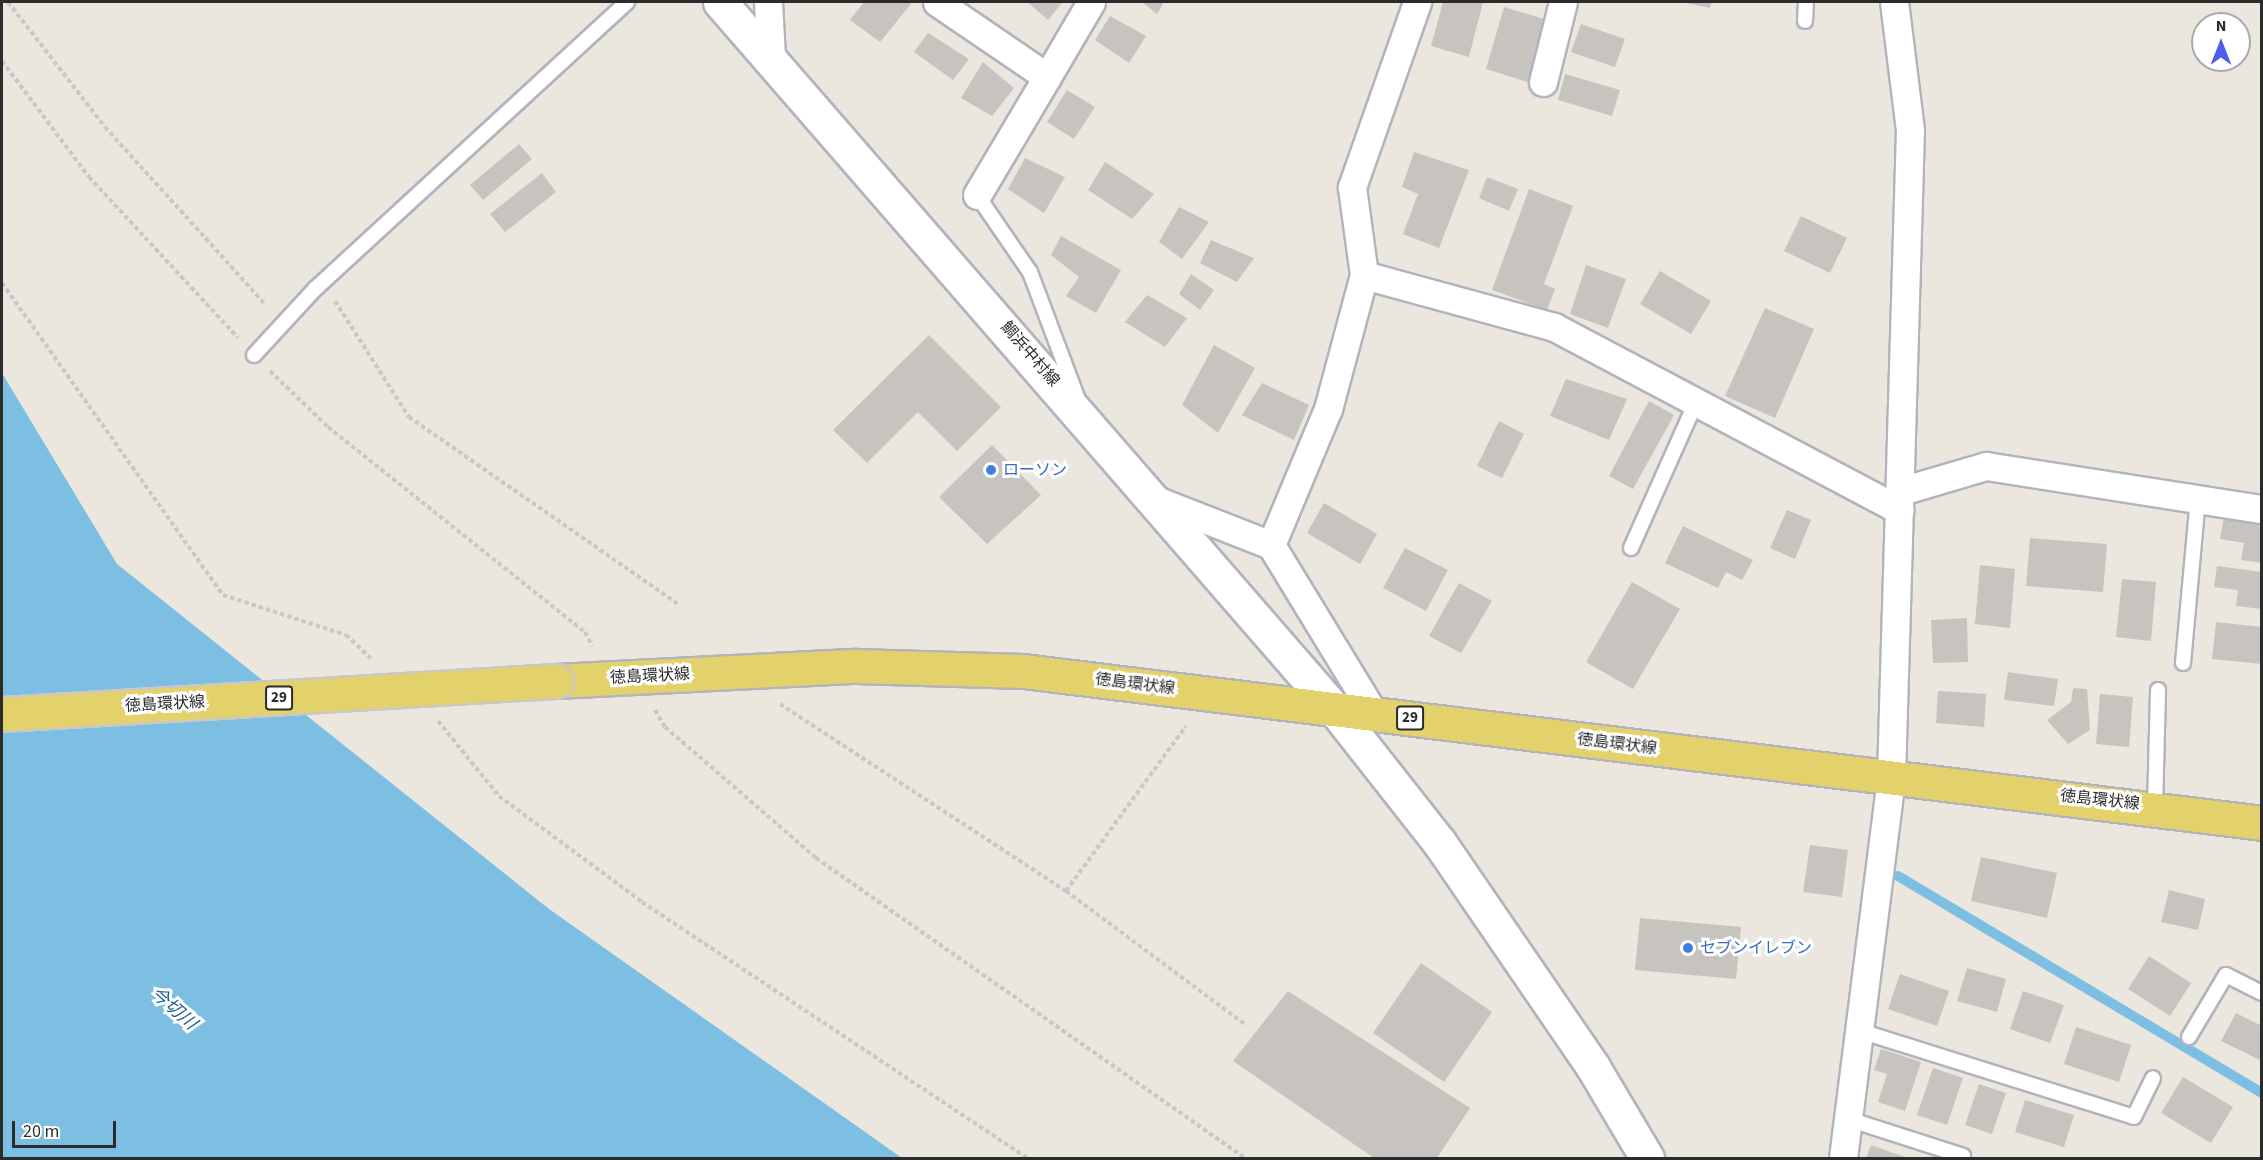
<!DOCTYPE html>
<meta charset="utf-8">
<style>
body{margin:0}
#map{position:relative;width:2263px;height:1160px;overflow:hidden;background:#ebe7de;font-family:"Source Sans 3","Noto Sans JP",sans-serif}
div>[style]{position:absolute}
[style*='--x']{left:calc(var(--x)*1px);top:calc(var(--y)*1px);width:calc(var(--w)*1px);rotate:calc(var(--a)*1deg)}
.water>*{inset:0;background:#7cbfe3}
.stream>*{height:10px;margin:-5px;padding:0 5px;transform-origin:5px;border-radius:5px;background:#7cbfe3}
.building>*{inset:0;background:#c7c3be}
.path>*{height:4px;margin-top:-2px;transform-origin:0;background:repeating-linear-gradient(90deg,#c8c8c8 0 4.5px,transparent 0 7.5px)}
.roads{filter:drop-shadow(2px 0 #b2b3bd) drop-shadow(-2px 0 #b2b3bd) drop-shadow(0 2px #b2b3bd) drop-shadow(0 -2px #b2b3bd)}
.lane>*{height:14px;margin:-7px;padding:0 7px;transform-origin:7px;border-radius:7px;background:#fff}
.street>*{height:27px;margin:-13.5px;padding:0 13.5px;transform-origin:13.5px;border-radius:13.5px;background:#fff}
.secondary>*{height:33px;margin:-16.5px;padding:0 16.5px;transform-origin:16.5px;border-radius:16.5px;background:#fff}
.primary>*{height:33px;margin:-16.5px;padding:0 16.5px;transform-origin:16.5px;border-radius:16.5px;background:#e3d16b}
.bridges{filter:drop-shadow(2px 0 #c8c8c8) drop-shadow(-2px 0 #c8c8c8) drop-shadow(0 2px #c8c8c8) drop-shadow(0 -2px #c8c8c8)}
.primary-bridge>*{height:33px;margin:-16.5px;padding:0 16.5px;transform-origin:16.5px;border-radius:16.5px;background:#e3d16b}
.dots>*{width:16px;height:16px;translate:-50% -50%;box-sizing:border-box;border:3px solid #fff;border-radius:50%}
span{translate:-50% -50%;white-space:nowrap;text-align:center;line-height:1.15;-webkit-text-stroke:6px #fff;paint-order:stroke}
.shield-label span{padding:2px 4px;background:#fff;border:2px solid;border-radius:4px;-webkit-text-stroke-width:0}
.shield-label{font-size:15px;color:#2b2b2b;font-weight:700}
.street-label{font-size:16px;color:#2b2b2b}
.shop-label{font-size:16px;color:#366cbe}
.left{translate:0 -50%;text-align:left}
.water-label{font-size:18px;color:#1b5d8f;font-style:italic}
.frame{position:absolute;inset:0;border:3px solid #2b2b2b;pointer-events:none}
.north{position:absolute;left:2191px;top:12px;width:60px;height:60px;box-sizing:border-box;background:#fff;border:2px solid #aaa;border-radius:50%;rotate:0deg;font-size:16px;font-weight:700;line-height:24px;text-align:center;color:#2b2b2b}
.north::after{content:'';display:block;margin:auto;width:21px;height:27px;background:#4e5ee8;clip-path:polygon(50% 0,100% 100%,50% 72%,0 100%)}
.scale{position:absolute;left:12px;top:1121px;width:104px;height:27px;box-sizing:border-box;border:3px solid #2b2b2b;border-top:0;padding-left:8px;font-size:18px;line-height:21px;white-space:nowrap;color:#2b2b2b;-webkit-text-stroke:4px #fff;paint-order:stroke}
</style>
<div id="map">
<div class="water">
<div style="clip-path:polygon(2px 373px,117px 564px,549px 909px,902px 1158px,2px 1158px)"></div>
</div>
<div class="stream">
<div style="--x:1898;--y:876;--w:424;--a:30.8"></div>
</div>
<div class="building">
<div style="clip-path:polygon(864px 2px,908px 2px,911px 4px,880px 42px,850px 20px)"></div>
<div style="clip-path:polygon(1027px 2px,1063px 2px,1048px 20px)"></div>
<div style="clip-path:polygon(1142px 2px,1164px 2px,1157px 14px)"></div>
<div style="clip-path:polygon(1443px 2px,1483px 2px,1469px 57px,1431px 46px)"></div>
<div style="clip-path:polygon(1681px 2px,1712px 2px,1710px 8px)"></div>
<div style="clip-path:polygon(1504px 7px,1547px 20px,1528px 82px,1486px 69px)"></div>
<div style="clip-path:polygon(1110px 16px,1146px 36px,1129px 63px,1095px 40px)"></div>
<div style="clip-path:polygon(1581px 24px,1625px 39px,1615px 67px,1571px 52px)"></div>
<div style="clip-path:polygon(928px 33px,969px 59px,953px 80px,914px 52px)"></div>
<div style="clip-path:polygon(983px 62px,1014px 88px,992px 116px,961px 98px)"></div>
<div style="clip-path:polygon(1565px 74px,1620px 90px,1612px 116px,1558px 100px)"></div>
<div style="clip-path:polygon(1067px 90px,1095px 107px,1074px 139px,1047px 122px)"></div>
<div style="clip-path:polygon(519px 144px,532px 159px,483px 200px,470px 185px)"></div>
<div style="clip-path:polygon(1414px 152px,1469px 170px,1439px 248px,1403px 234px,1418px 194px,1402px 187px)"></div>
<div style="clip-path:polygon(1025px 158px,1065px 177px,1044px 213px,1008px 189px)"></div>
<div style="clip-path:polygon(1105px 162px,1154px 194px,1132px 219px,1088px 190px)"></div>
<div style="clip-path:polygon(542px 173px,556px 192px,505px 232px,490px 214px)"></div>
<div style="clip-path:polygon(1487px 177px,1518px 189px,1509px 211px,1479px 198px)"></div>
<div style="clip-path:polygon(1529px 189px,1573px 206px,1544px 284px,1555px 289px,1547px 310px,1492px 290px)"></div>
<div style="clip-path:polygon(1179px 207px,1209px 222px,1182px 259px,1159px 242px)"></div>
<div style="clip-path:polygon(1801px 216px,1847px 238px,1830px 273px,1784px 251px)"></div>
<div style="clip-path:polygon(1061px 236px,1121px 270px,1096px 313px,1066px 296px,1079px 277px,1051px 255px)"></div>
<div style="clip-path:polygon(1211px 240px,1254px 258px,1237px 282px,1200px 263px)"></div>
<div style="clip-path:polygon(1586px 265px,1626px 279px,1608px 328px,1570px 314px)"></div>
<div style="clip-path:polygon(1660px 271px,1711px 301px,1691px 334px,1640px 304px)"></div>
<div style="clip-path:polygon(1191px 274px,1214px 290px,1200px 310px,1179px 294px)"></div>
<div style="clip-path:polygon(1147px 295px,1187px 318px,1165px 347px,1125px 322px)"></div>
<div style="clip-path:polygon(1765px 308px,1814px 329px,1775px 418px,1725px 396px)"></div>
<div style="clip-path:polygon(929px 335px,1001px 407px,957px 451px,918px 412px,867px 463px,833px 430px)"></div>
<div style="clip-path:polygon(1214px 345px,1255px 368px,1218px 433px,1182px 405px)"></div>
<div style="clip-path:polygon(1566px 379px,1627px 399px,1609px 440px,1550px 416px)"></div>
<div style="clip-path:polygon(1262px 383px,1309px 405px,1294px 440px,1242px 415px)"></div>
<div style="clip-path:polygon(1649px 401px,1674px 415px,1633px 489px,1609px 476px)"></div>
<div style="clip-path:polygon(1499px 421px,1524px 434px,1502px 478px,1477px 466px)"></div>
<div style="clip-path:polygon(992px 445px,1041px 495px,987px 544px,939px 497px)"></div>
<div style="clip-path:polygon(1324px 503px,1377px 534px,1360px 564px,1307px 533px)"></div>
<div style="clip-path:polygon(1787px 510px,1811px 520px,1795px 559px,1770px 548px)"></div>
<div style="clip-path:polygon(2224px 517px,2262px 524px,2262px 563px,2241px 560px,2244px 543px,2220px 539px)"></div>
<div style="clip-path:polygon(1683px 526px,1753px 560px,1742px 580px,1726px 572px,1718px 588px,1665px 563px)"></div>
<div style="clip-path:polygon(2030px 538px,2107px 544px,2103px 592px,2026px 586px)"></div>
<div style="clip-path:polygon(1405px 548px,1448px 570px,1426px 611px,1383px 588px)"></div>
<div style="clip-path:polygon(1980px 565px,2015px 569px,2010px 628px,1975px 624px)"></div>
<div style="clip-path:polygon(2217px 566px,2262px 572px,2262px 609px,2236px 606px,2238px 590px,2214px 587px)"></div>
<div style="clip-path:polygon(2122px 579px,2156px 582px,2151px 641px,2116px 637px)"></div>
<div style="clip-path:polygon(1632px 582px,1680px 609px,1633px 689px,1586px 662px)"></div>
<div style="clip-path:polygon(1459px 583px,1492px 601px,1461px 653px,1429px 636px)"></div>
<div style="clip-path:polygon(1967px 618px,1968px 662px,1933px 663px,1931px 620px)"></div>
<div style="clip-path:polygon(2216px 622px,2262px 627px,2262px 664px,2212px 659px)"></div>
<div style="clip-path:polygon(2008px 672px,2058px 679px,2054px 706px,2004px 700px)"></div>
<div style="clip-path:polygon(2073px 688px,2087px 689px,2090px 730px,2068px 744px,2047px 720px,2071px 702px)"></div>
<div style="clip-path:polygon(1938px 691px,1986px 694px,1984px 727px,1936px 723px)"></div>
<div style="clip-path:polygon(2100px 694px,2133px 697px,2129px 747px,2096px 744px)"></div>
<div style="clip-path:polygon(1810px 845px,1848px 850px,1842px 897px,1803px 892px)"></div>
<div style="clip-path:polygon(1981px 857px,2057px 873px,2047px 918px,1971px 901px)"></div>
<div style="clip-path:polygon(2169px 890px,2205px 899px,2198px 930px,2161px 922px)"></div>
<div style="clip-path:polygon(1640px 918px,1741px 927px,1736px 979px,1635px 970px)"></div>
<div style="clip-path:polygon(2149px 956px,2191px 983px,2170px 1016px,2128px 989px)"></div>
<div style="clip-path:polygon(1421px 963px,1492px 1012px,1444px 1082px,1373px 1033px)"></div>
<div style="clip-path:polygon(1967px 968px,2006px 979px,1997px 1012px,1957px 1001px)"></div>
<div style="clip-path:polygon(1900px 974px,1949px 991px,1937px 1026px,1888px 1009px)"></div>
<div style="clip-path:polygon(1288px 991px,1470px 1108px,1437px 1158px,1374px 1158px,1233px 1061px)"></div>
<div style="clip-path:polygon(2023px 991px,2064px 1005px,2050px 1043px,2010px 1029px)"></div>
<div style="clip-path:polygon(2236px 1013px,2262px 1026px,2262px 1061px,2221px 1041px)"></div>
<div style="clip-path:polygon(2076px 1027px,2131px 1045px,2119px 1082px,2064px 1064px)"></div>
<div style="clip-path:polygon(1881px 1049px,1921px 1062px,1905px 1111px,1878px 1102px,1887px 1074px,1874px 1070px)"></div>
<div style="clip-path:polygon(1933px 1068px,1963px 1078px,1947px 1125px,1917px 1115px)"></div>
<div style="clip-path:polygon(2183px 1077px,2233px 1107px,2211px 1143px,2161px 1113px)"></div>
<div style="clip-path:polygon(1979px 1084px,2006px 1093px,1992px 1134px,1965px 1125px)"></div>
<div style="clip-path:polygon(2025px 1100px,2074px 1115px,2064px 1147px,2015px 1132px)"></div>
<div style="clip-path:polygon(1871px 1145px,1908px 1158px,1866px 1158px)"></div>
</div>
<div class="path">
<div style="--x:8;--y:2;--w:158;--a:52.2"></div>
<div style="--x:105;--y:127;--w:240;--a:47.9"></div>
<div style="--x:2;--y:61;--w:145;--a:53.1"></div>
<div style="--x:89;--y:177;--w:219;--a:47.2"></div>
<div style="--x:2;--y:283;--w:382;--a:54.7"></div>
<div style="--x:223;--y:595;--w:129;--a:18"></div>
<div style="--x:346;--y:635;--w:34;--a:43"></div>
<div style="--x:335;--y:301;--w:138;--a:57.5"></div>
<div style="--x:409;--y:417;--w:330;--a:34.8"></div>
<div style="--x:270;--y:371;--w:81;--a:44"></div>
<div style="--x:328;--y:427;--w:329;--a:38.6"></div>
<div style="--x:585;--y:632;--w:16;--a:63"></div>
<div style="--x:780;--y:704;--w:342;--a:33.2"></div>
<div style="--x:1066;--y:891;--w:224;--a:36.7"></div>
<div style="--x:655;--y:710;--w:20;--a:60"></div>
<div style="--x:665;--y:727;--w:200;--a:40.9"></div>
<div style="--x:816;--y:858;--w:523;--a:34.97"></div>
<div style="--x:438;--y:721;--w:97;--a:50.9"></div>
<div style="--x:499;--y:796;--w:178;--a:36.5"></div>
<div style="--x:642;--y:902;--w:462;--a:33.6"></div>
<div style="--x:1066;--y:891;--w:204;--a:-54"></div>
</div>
<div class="roads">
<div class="lane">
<div style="--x:1805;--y:21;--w:19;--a:-87"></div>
<div style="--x:977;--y:195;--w:93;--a:55.5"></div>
<div style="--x:1030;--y:272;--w:134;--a:69.4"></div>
<div style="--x:254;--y:355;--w:90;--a:-47.3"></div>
<div style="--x:315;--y:289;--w:424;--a:-42.6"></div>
<div style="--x:1631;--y:548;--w:160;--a:-66"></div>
<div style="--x:2183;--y:663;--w:166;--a:-84.8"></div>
<div style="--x:2155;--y:807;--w:117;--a:-88.5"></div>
<div style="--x:1860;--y:1031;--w:287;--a:17.4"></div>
<div style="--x:2134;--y:1117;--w:43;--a:-64"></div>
<div style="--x:2189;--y:1037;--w:72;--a:-59.2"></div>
<div style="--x:2226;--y:975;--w:40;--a:26.6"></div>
<div style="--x:1848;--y:1119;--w:121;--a:17.8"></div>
</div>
<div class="street">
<div style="--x:768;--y:2;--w:54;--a:86.8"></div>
<div style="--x:937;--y:2;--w:133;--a:34.3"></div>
<div style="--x:1047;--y:77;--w:87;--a:-59.6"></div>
<div style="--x:1543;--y:82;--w:82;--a:-76"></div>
<div style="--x:977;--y:195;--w:137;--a:-59.3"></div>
<div style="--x:1364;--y:275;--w:197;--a:15.3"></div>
<div style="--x:1554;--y:327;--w:391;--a:27.9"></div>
<div style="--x:1901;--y:491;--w:89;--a:-16.4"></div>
<div style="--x:1986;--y:466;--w:279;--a:8.9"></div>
<div style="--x:1156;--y:500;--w:123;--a:21.4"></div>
<div style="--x:1271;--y:545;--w:147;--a:-67.3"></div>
<div style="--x:1328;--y:409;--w:139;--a:-75"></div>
<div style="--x:1364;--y:275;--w:89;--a:-97.8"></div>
<div style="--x:1352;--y:187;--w:196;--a:-70.6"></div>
<div style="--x:1271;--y:545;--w:198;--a:58.6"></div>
<div style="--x:1843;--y:1158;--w:384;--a:-82.8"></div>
<div style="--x:1891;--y:777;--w:647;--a:-88.32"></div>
<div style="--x:1910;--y:130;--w:129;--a:-97.1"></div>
</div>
<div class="secondary">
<div style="--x:720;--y:2;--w:938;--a:49.02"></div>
<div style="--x:1335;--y:710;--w:168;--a:51.8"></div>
<div style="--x:1439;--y:842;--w:273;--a:55.6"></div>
<div style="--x:1593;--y:1067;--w:106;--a:59.3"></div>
</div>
<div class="primary">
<div style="--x:556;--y:681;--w:300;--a:-2.9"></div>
<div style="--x:856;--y:666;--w:167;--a:1.7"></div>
<div style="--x:1023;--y:671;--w:1248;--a:6.99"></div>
</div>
</div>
<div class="bridges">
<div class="primary-bridge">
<div style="--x:2;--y:714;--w:555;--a:-3.41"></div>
</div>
</div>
<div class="dots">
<div style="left:991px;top:470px;background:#3f7fe0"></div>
<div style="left:1688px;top:948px;background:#3f7fe0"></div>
</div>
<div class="shield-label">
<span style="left:279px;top:698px">29</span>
<span style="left:1410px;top:718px">29</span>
</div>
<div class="street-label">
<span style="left:1030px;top:354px;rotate:49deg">鯛浜中村線</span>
<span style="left:650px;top:676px;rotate:-3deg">徳島環状線</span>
<span style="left:1135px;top:684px;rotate:7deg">徳島環状線</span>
<span style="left:165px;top:704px;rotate:-3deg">徳島環状線</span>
<span style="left:1617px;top:744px;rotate:7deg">徳島環状線</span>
<span style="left:2100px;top:800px;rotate:6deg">徳島環状線</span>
</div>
<div class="shop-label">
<span class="left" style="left:1003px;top:470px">ローソン</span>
<span class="left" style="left:1700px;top:948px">セブンイレブン</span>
</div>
<div class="water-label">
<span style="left:173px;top:1009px;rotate:41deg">今切川</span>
</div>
<div class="frame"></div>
<div class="north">N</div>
<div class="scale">20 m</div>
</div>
